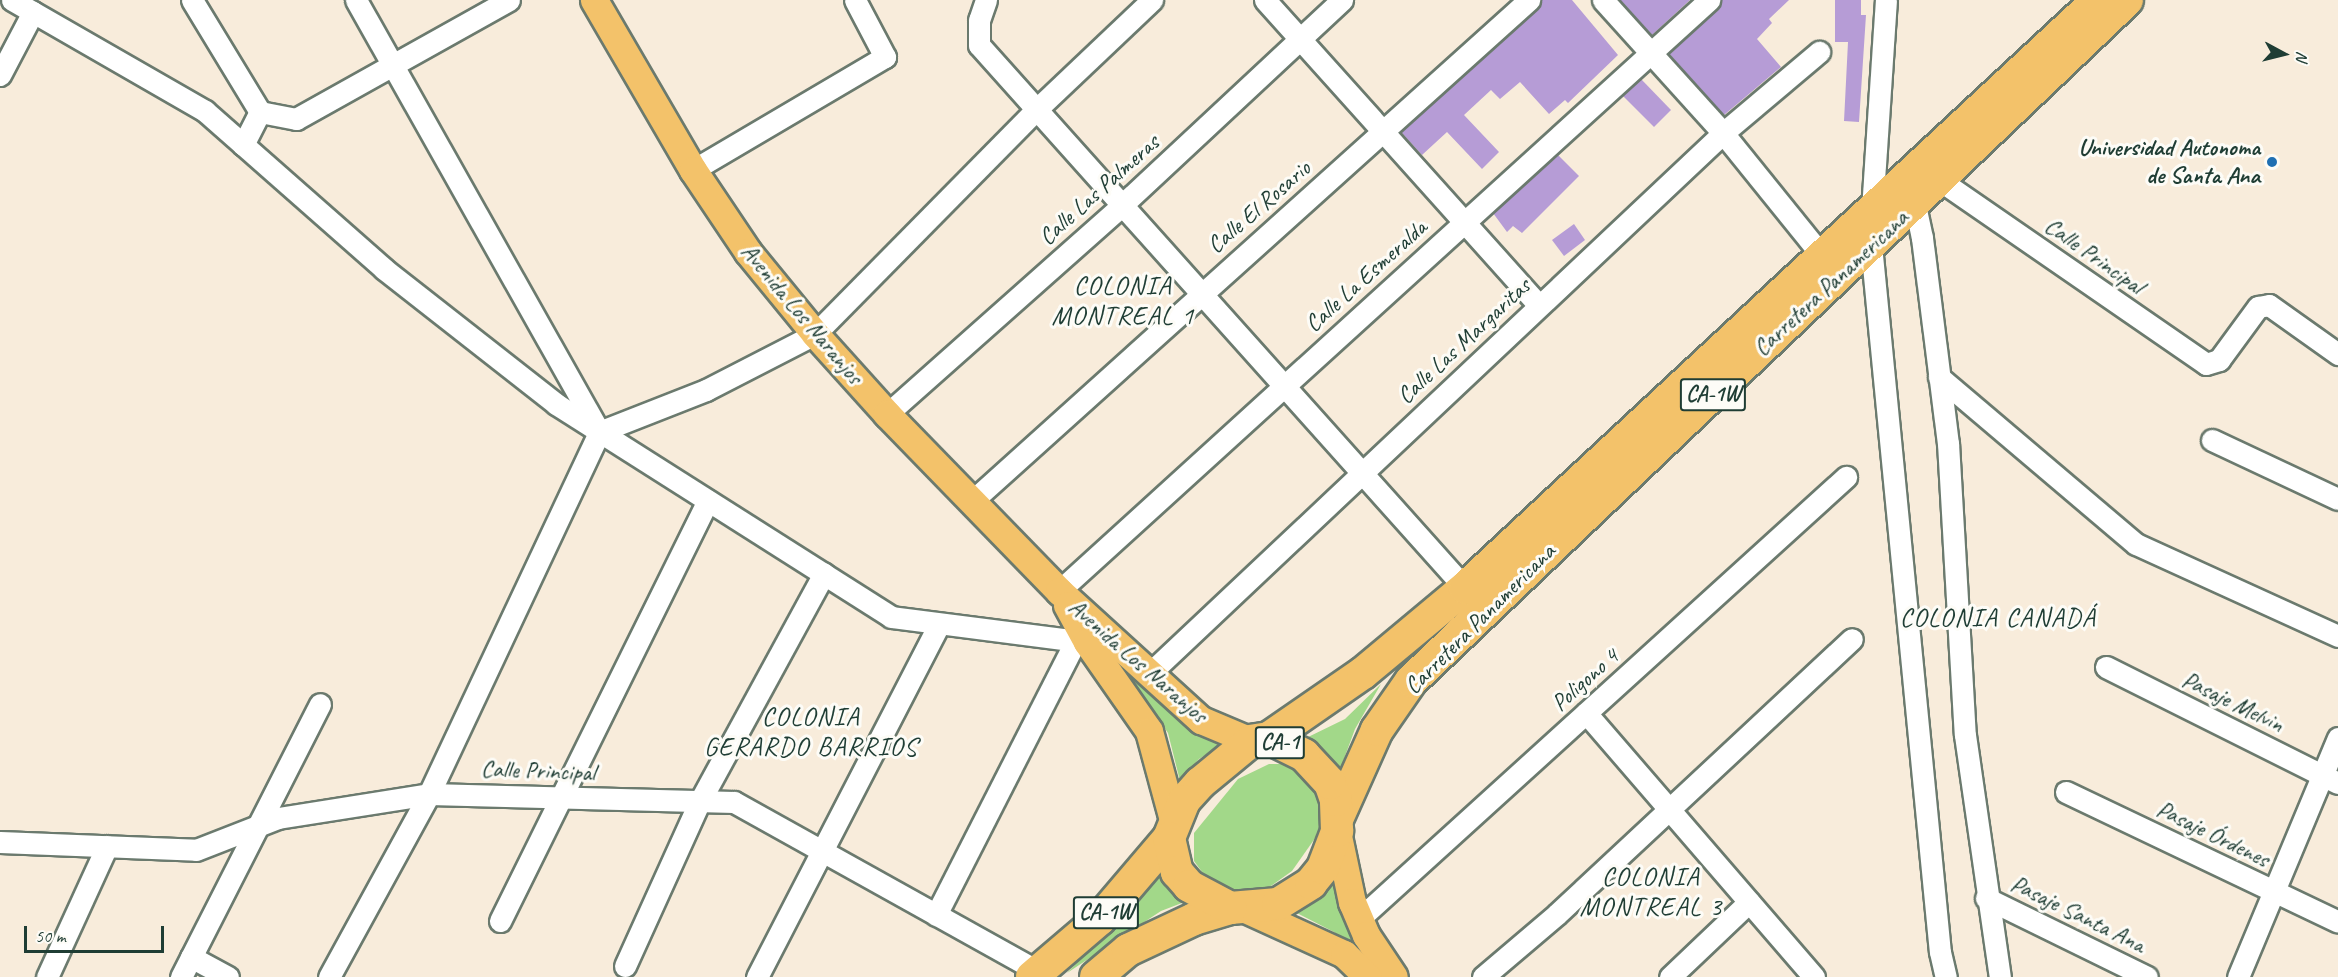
<!DOCTYPE html>
<meta charset="utf-8">
<style>
body{margin:0}
#map{position:relative;width:2338px;height:977px;overflow:hidden;background:#f8ecdb;font-family:Caveat,sans-serif}
div>[style]{position:absolute}
[style*='--x']{left:calc(var(--x)*1px);top:calc(var(--y)*1px);width:calc(var(--w)*1px);rotate:calc(var(--a)*1deg)}
.green>*{inset:0;background:#a2d889}
.building>*{inset:0;background:#b69cd6}
.roads{filter:drop-shadow(2px 0 #6b7a6e) drop-shadow(-2px 0 #6b7a6e) drop-shadow(0 2px #6b7a6e) drop-shadow(0 -2px #6b7a6e)}
.minor>*{height:21px;margin:-10.5px;padding:0 10.5px;transform-origin:10.5px;border-radius:10.5px;background:#fff}
.major>*{height:27px;margin:-13.5px;padding:0 13.5px;transform-origin:13.5px;border-radius:13.5px;background:#f3c26a}
.highway>*{height:32px;margin:-16px;padding:0 16px;transform-origin:16px;border-radius:16px;background:#f3c26a}
.dots>*{width:16px;height:16px;translate:-50% -50%;box-sizing:border-box;border:3px solid #fdfcf7;border-radius:50%}
span{translate:-50% -50%;white-space:nowrap;text-align:center;line-height:1.15;-webkit-text-stroke:6px #fdfcf7;paint-order:stroke}
.shield-label span{padding:2px 4px;background:#fdfcf7;border:2px solid;border-radius:4px;-webkit-text-stroke-width:0}
.shield-label{font-size:22px;color:#1f3d34;font-weight:700}
.poi-label{font-size:24px;color:#1f3d34;font-weight:700}
.right{translate:-100% -50%;text-align:right}
.street-label{font-size:24px;color:#1f3d34}
.neighbourhood-label{font-size:26px;color:#1f3d34;letter-spacing:1.5px}
.north{position:absolute;left:2254px;top:24px;width:60px;height:60px;-webkit-text-stroke:4px #fdfcf7;paint-order:stroke;rotate:97deg;font-size:16px;font-weight:700;line-height:24px;text-align:center;color:#1f3d34}
.north::after{content:'';display:block;margin:auto;width:21px;height:27px;background:#1f3d34;clip-path:polygon(50% 0,100% 100%,50% 72%,0 100%)}
.scale{position:absolute;left:24px;top:926px;width:140px;height:27px;box-sizing:border-box;border:3px solid #1f3d34;border-top:0;padding-left:8px;font-size:18px;line-height:21px;white-space:nowrap;color:#1f3d34;-webkit-text-stroke:4px #fdfcf7;paint-order:stroke}
</style>
<div id="map">
<div class="green">
<div style="clip-path:polygon(1120px 663px,1182px 722px,1224px 743px,1199px 759px,1180px 781px,1168px 733px)"></div>
<div style="clip-path:polygon(1381px 684px,1355px 729px,1338px 775px,1324px 754px,1304px 739px,1345px 719px)"></div>
<div style="clip-path:polygon(1269px 764px,1289px 764px,1311px 780px,1321px 797px,1323px 814px,1318px 834px,1292px 871px,1271px 886px,1248px 895px,1232px 894px,1205px 876px,1194px 861px,1194px 833px,1238px 779px)"></div>
<div style="clip-path:polygon(1161px 866px,1187px 901px,1161px 911px,1067px 973px,1145px 893px)"></div>
<div style="clip-path:polygon(1335px 871px,1385px 977px,1334px 932px,1289px 909px)"></div>
</div>
<div class="building">
<div style="clip-path:polygon(1541px 0,1572px 0,1618px 55px,1568px 103px,1565px 100px,1549px 114px,1520px 82px,1500px 99px,1491px 90px,1464px 115px,1499px 152px,1482px 169px,1447px 132px,1422px 155px,1401px 132px,1538px 9px)"></div>
<div style="clip-path:polygon(1620px 0,1690px 0,1652px 35px)"></div>
<div style="clip-path:polygon(1721px 0,1789px 0,1769px 19px,1772px 23px,1757px 39px,1781px 67px,1724px 115px,1669px 54px,1718px 9px)"></div>
<div style="clip-path:polygon(1835px 0,1861px 0,1861px 15px,1866px 15px,1859px 122px,1844px 121px,1848px 42px,1835px 42px)"></div>
<div style="clip-path:polygon(1641px 79px,1671px 110px,1654px 127px,1623px 96px)"></div>
<div style="clip-path:polygon(1558px 155px,1579px 176px,1522px 233px,1513px 226px,1507px 232px,1493px 213px)"></div>
<div style="clip-path:polygon(1574px 224px,1585px 240px,1564px 256px,1552px 240px)"></div>
</div>
<div class="roads">
<div class="minor">
<div style="--x:12;--y:0;--w:223;--a:29.9"></div>
<div style="--x:205;--y:111;--w:239;--a:41.4"></div>
<div style="--x:384;--y:269;--w:219;--a:38.1"></div>
<div style="--x:556;--y:404;--w:397;--a:32.4"></div>
<div style="--x:891;--y:617;--w:198;--a:7.3"></div>
<div style="--x:192;--y:0;--w:131;--a:58.7"></div>
<div style="--x:260;--y:112;--w:37;--a:11"></div>
<div style="--x:296;--y:119;--w:244;--a:-29.2"></div>
<div style="--x:356;--y:0;--w:491;--a:60.6"></div>
<div style="--x:986;--y:0;--w:21;--a:109"></div>
<div style="--x:979;--y:20;--w:25;--a:90"></div>
<div style="--x:979;--y:45;--w:729;--a:48.17"></div>
<div style="--x:1265;--y:0;--w:410;--a:48.1"></div>
<div style="--x:1603;--y:0;--w:179;--a:47.9"></div>
<div style="--x:1723;--y:133;--w:159;--a:51.1"></div>
<div style="--x:0;--y:75;--w:71;--a:-62.4"></div>
<div style="--x:243;--y:145;--w:37;--a:-63"></div>
<div style="--x:693;--y:170;--w:223;--a:-30.5"></div>
<div style="--x:885;--y:57;--w:64;--a:-117.8"></div>
<div style="--x:1941;--y:181;--w:322;--a:34.6"></div>
<div style="--x:2206;--y:364;--w:14;--a:-17"></div>
<div style="--x:2219;--y:360;--w:66;--a:-53.7"></div>
<div style="--x:2258;--y:307;--w:11;--a:-10"></div>
<div style="--x:2269;--y:305;--w:85;--a:35.4"></div>
<div style="--x:1915;--y:205;--w:34;--a:78"></div>
<div style="--x:1922;--y:238;--w:207;--a:82.8"></div>
<div style="--x:1948;--y:443;--w:292;--a:86.7"></div>
<div style="--x:1965;--y:735;--w:245;--a:81.8"></div>
<div style="--x:1872;--y:210;--w:210;--a:-86.2"></div>
<div style="--x:1871;--y:245;--w:710;--a:84.43"></div>
<div style="--x:1940;--y:952;--w:26;--a:77"></div>
<div style="--x:1939;--y:377;--w:258;--a:40.3"></div>
<div style="--x:2136;--y:544;--w:222;--a:24.5"></div>
<div style="--x:887;--y:414;--w:314;--a:-41.6"></div>
<div style="--x:1122;--y:205;--w:301;--a:-43"></div>
<div style="--x:2212;--y:440;--w:139;--a:25.1"></div>
<div style="--x:971;--y:502;--w:751;--a:-41.98"></div>
<div style="--x:1059;--y:591;--w:879;--a:-42.28"></div>
<div style="--x:2106;--y:667;--w:259;--a:26.6"></div>
<div style="--x:1149;--y:674;--w:789;--a:-43.3"></div>
<div style="--x:1723;--y:133;--w:126;--a:-40.2"></div>
<div style="--x:1586;--y:713;--w:349;--a:49.2"></div>
<div style="--x:2066;--y:792;--w:301;--a:25.5"></div>
<div style="--x:0;--y:842;--w:196;--a:2.3"></div>
<div style="--x:196;--y:850;--w:88;--a:-21.3"></div>
<div style="--x:278;--y:818;--w:153;--a:-9"></div>
<div style="--x:429;--y:794;--w:305;--a:1.5"></div>
<div style="--x:734;--y:802;--w:348;--a:29.1"></div>
<div style="--x:1986;--y:898;--w:179;--a:26.1"></div>
<div style="--x:936;--y:915;--w:306;--a:-63"></div>
<div style="--x:1359;--y:919;--w:658;--a:-42.23"></div>
<div style="--x:500;--y:921;--w:469;--a:-63.7"></div>
<div style="--x:191;--y:957;--w:42;--a:28.4"></div>
<div style="--x:625;--y:966;--w:181;--a:-65.6"></div>
<div style="--x:700;--y:801;--w:259;--a:-61.4"></div>
<div style="--x:47;--y:977;--w:144;--a:-65.4"></div>
<div style="--x:181;--y:977;--w:306;--a:-63"></div>
<div style="--x:329;--y:977;--w:209;--a:-61.3"></div>
<div style="--x:429;--y:794;--w:400;--a:-64.8"></div>
<div style="--x:599;--y:432;--w:115;--a:-21.4"></div>
<div style="--x:706;--y:390;--w:123;--a:-27.2"></div>
<div style="--x:815;--y:334;--w:315;--a:-45.4"></div>
<div style="--x:1036;--y:110;--w:160;--a:-43.5"></div>
<div style="--x:757;--y:977;--w:396;--a:-62.7"></div>
<div style="--x:1483;--y:977;--w:97;--a:-40.4"></div>
<div style="--x:1557;--y:914;--w:403;--a:-43"></div>
<div style="--x:1670;--y:977;--w:109;--a:-43.5"></div>
<div style="--x:2238;--y:977;--w:259;--a:-67.3"></div>
</div>
<div class="major">
<div style="--x:594;--y:0;--w:197;--a:59.8"></div>
<div style="--x:693;--y:170;--w:99;--a:56.1"></div>
<div style="--x:748;--y:252;--w:106;--a:50.7"></div>
<div style="--x:815;--y:334;--w:108;--a:48"></div>
<div style="--x:887;--y:414;--w:247;--a:45.8"></div>
<div style="--x:1059;--y:591;--w:192;--a:42.3"></div>
<div style="--x:1201;--y:720;--w:54;--a:22.8"></div>
<div style="--x:1067;--y:605;--w:42;--a:61.6"></div>
<div style="--x:1087;--y:642;--w:108;--a:55.1"></div>
<div style="--x:1149;--y:731;--w:92;--a:74.9"></div>
<div style="--x:1337;--y:831;--w:73;--a:78.1"></div>
<div style="--x:1352;--y:902;--w:36;--a:67"></div>
<div style="--x:1366;--y:935;--w:50;--a:56.3"></div>
<div style="--x:1243;--y:908;--w:111;--a:24.5"></div>
<div style="--x:1344;--y:954;--w:33;--a:44"></div>
</div>
<div class="highway">
<div style="--x:1269;--y:738;--w:114;--a:-34.7"></div>
<div style="--x:1363;--y:673;--w:133;--a:-39.8"></div>
<div style="--x:1465;--y:588;--w:864;--a:-42.89"></div>
<div style="--x:1338;--y:817;--w:95;--a:-65.9"></div>
<div style="--x:1377;--y:730;--w:60;--a:-55.2"></div>
<div style="--x:1411;--y:681;--w:988;--a:-43.56"></div>
<div style="--x:1032;--y:977;--w:89;--a:-40.5"></div>
<div style="--x:1100;--y:919;--w:106;--a:-49.6"></div>
<div style="--x:1096;--y:977;--w:42;--a:-40.2"></div>
<div style="--x:1128;--y:950;--w:73;--a:-25.2"></div>
<div style="--x:1194;--y:919;--w:38;--a:-17"></div>
<div style="--x:1230;--y:908;--w:48;--a:-4.8"></div>
<div style="--x:1278;--y:904;--w:39;--a:-32"></div>
<div style="--x:1311;--y:883;--w:19;--a:-51"></div>
<div style="--x:1323;--y:868;--w:40;--a:-69"></div>
<div style="--x:1337;--y:831;--w:31;--a:-92"></div>
<div style="--x:1336;--y:800;--w:18;--a:-109"></div>
<div style="--x:1330;--y:783;--w:38;--a:-133"></div>
<div style="--x:1304;--y:755;--w:39;--a:-154"></div>
<div style="--x:1269;--y:738;--w:18;--a:171"></div>
<div style="--x:1251;--y:741;--w:66;--a:140.5"></div>
<div style="--x:1200;--y:783;--w:24;--a:132"></div>
<div style="--x:1184;--y:801;--w:40;--a:112"></div>
<div style="--x:1169;--y:838;--w:35;--a:77"></div>
<div style="--x:1177;--y:872;--w:18;--a:49"></div>
<div style="--x:1189;--y:886;--w:47;--a:28.2"></div>
</div>
</div>
<div class="dots">
<div style="left:2272px;top:162px;background:#1f6fb2"></div>
</div>
<div class="shield-label">
<span style="left:1713px;top:395px">CA-1W</span>
<span style="left:1280px;top:743px">CA-1</span>
<span style="left:1106px;top:913px">CA-1W</span>
</div>
<div class="poi-label">
<span class="right" style="left:2260px;top:162px">Universidad Autonoma<br>de Santa Ana</span>
</div>
<div class="street-label">
<span style="left:1099px;top:190px;rotate:-42deg">Calle Las Palmeras</span>
<span style="left:1259px;top:207px;rotate:-41deg">Calle El Rosario</span>
<span style="left:2094px;top:256px;rotate:35deg">Calle Principal</span>
<span style="left:1366px;top:276px;rotate:-42deg">Calle La Esmeralda</span>
<span style="left:1831px;top:283px;rotate:-43deg">Carretera Panamericana</span>
<span style="left:802px;top:314px;rotate:50deg">Avenida Los Naranjos</span>
<span style="left:1464px;top:341px;rotate:-43deg">Calle Las Margaritas</span>
<span style="left:1480px;top:619px;rotate:-45deg">Carretera Panamericana</span>
<span style="left:1138px;top:661px;rotate:41deg">Avenida Los Naranjos</span>
<span style="left:1585px;top:680px;rotate:-42deg">Poligono 4</span>
<span style="left:2233px;top:702px;rotate:26deg">Pasaje Melvin</span>
<span style="left:538px;top:771px;rotate:2deg">Calle Principal</span>
<span style="left:2213px;top:834px;rotate:26deg">Pasaje Órdenes</span>
<span style="left:2078px;top:914px;rotate:26deg">Pasaje Santa Ana</span>
</div>
<div class="neighbourhood-label">
<span style="left:1123px;top:301px">COLONIA<br>MONTREAL 1</span>
<span style="left:1998px;top:618px">COLONIA CANADÁ</span>
<span style="left:811px;top:732px">COLONIA<br>GERARDO BARRIOS</span>
<span style="left:1651px;top:892px">COLONIA<br>MONTREAL 3</span>
</div>
<div class="north">N</div>
<div class="scale">50 m</div>
</div>
